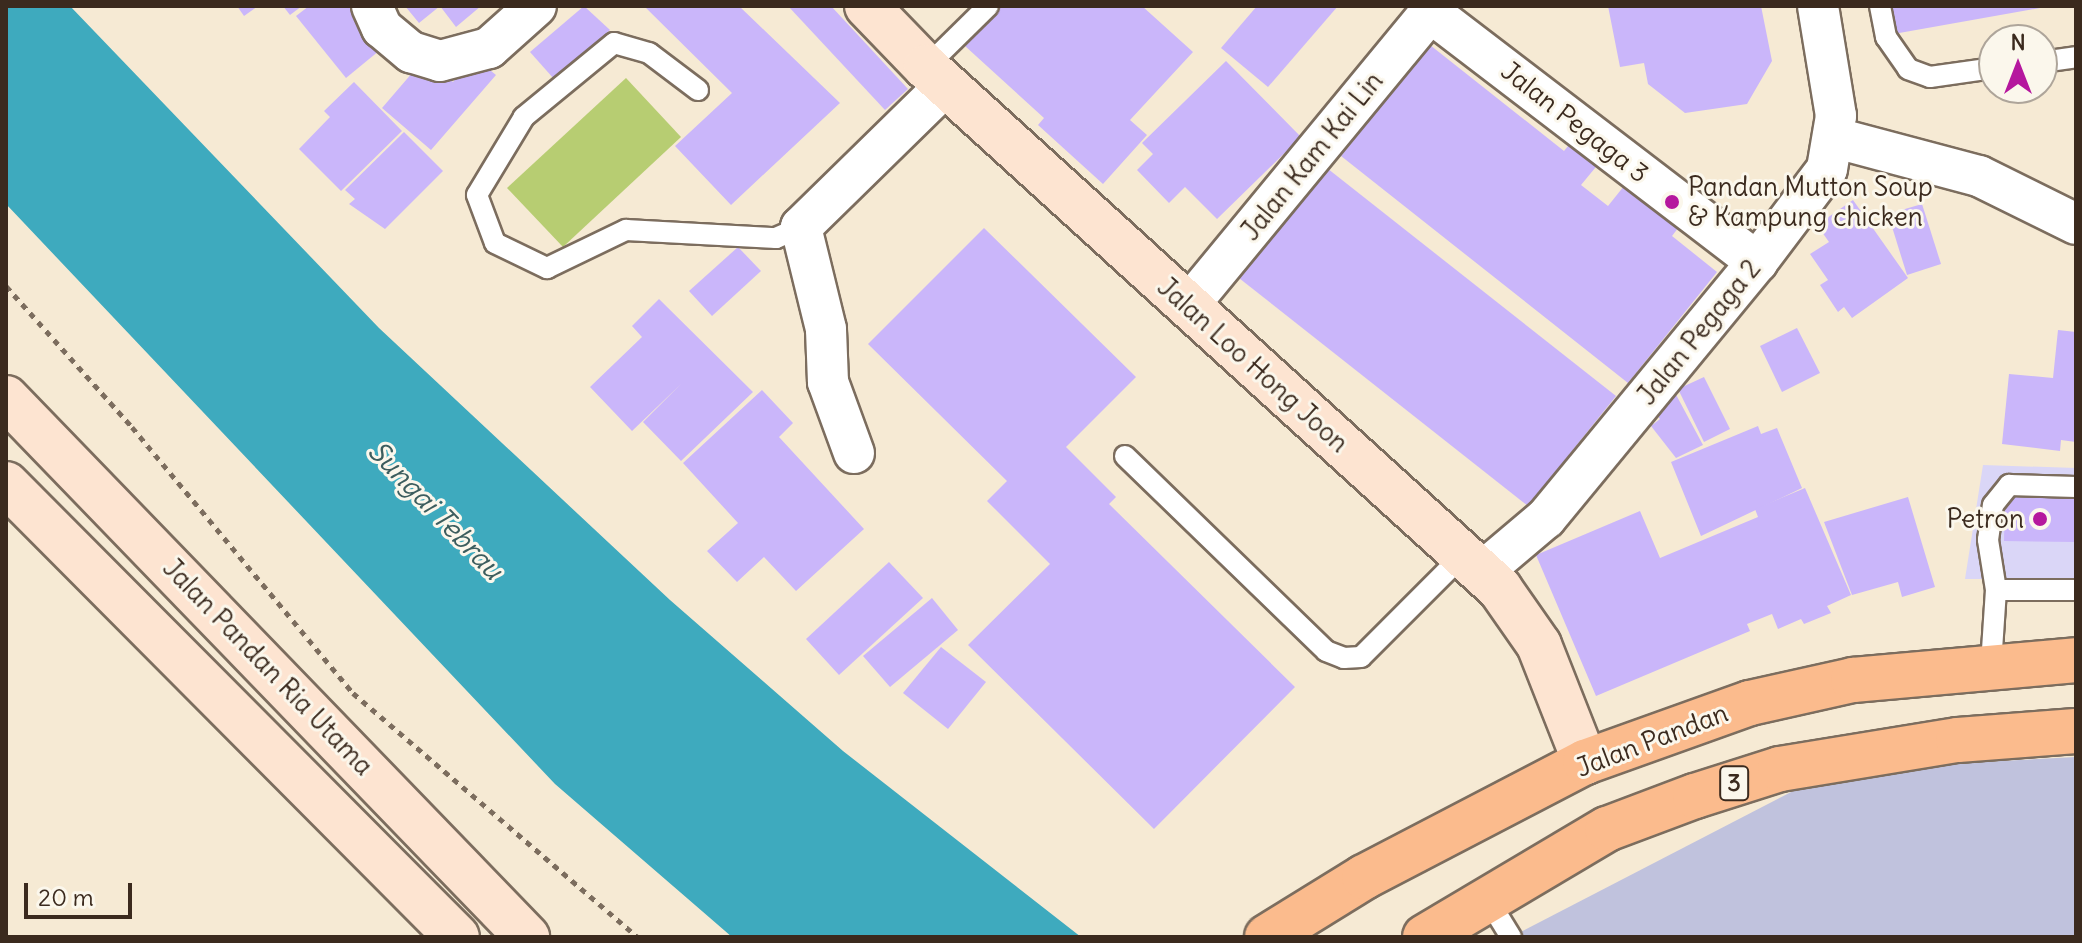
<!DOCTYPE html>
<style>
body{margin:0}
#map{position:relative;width:2082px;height:943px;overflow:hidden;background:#f6ead4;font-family:Delius,sans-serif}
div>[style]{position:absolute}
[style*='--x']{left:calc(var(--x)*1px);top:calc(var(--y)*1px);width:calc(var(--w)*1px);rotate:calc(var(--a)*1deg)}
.built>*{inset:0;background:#dad6f7}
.industrial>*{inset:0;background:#c0c2dd}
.green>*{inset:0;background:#b7cd72}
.water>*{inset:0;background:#3eaabe}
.building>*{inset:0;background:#cab6fa}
.path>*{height:5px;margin-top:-2.5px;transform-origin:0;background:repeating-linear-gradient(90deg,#7c6d5e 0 6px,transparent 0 12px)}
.roads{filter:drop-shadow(2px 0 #7c6d5e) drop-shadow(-2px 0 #7c6d5e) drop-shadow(0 2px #7c6d5e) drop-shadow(0 -2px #7c6d5e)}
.lane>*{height:20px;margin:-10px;padding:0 10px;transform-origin:10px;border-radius:10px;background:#fff}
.street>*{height:40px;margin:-20px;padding:0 20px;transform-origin:20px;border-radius:20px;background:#fff}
.secondary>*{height:44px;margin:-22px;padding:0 22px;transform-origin:22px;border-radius:22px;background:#fde4d1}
.highway>*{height:44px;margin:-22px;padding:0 22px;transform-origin:22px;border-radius:22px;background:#fbbb8d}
.dots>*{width:22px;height:22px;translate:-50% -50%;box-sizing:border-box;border:4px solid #fbf7ec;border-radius:50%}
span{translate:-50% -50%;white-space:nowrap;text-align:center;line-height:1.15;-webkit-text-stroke:6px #fbf7ec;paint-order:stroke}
.shield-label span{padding:2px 6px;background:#fbf7ec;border:2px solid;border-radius:6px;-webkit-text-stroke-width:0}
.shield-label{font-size:24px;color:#3b2a1e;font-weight:700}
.street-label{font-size:26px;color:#3b2a1e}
.poi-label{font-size:26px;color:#3b2a1e}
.left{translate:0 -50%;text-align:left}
.right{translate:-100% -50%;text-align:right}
.water-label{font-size:28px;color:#3c5d5e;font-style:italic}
.frame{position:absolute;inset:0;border:8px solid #3b2a1e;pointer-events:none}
.north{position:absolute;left:1978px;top:24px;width:80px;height:80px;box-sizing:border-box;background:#fbf7ec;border:2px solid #aea59a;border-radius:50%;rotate:0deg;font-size:22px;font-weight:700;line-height:32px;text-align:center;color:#3b2a1e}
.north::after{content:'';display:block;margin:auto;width:28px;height:36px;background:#b5179e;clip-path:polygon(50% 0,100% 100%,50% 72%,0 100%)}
.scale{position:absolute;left:24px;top:883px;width:108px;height:36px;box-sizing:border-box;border:4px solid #3b2a1e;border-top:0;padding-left:10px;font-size:24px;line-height:28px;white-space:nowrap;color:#3b2a1e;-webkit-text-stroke:6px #fbf7ec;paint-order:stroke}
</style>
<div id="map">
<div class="built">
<div style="clip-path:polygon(1983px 465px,2076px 468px,2076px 579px,1965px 579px)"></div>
</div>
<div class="industrial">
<div style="clip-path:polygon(2076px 757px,2076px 937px,1511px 937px,1795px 790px,1962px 763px)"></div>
</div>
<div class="green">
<div style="clip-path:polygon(626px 78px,681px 137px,563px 247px,507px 188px)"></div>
</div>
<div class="water">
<div style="clip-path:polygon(6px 6px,70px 6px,379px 328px,670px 600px,843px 751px,1081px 937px,732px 937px,555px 784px,6px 204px)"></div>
</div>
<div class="building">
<div style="clip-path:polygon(237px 6px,258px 6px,244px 16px)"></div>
<div style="clip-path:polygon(283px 6px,302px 6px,290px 15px)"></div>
<div style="clip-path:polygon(309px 6px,362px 6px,391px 41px,346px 78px,296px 16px)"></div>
<div style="clip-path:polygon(405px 6px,481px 6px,456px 27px,440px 6px,419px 23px)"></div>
<div style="clip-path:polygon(584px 6px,610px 30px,554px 79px,530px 52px)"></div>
<div style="clip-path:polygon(644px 6px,739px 6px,840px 103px,731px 205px,675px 146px,732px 93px)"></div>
<div style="clip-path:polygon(788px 6px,831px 6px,908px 89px,885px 110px)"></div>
<div style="clip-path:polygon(1002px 6px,1142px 6px,1193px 52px,1130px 120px,1147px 135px,1103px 184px,1038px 125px,1044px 118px,965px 46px)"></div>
<div style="clip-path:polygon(1257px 6px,1338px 6px,1268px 87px,1221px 48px)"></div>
<div style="clip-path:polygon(1608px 6px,1761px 6px,1772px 61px,1747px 104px,1685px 113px,1648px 84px,1644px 63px,1620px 67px)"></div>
<div style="clip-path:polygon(1883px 6px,2040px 6px,2040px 8px,1888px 35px)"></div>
<div style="clip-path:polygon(1430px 45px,1564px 151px,1573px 140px,1600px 162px,1581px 185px,1608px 206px,1628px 181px,1682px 223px,1672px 236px,1717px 272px,1628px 383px,1341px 156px)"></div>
<div style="clip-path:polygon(474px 57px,496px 75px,431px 150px,382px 108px,425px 58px,453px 82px)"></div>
<div style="clip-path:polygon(1226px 61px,1301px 137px,1217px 219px,1185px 187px,1169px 203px,1137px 170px,1153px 154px,1142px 143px)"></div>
<div style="clip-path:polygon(354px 82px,402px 131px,341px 191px,299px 149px,330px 117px,324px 111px)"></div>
<div style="clip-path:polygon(404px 132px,443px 171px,385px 229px,349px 204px,355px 199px,345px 190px)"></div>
<div style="clip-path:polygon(1318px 161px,1616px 396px,1528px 506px,1230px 271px)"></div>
<div style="clip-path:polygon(1853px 200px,1908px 278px,1852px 318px,1844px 307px,1838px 312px,1820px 285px,1828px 280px,1810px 254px,1829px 242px,1817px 225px)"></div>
<div style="clip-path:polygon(1922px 204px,1941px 264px,1907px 275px,1888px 214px)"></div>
<div style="clip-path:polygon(984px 228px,1136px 377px,1066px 447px,1116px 497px,1109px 504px,1295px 687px,1154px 829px,968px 645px,1050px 564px,987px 501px,1007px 481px,868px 344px)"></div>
<div style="clip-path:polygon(738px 247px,761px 271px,712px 316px,689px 291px)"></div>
<div style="clip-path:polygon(659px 299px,753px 392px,681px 461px,643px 422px,681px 384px,632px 431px,590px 387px,642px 337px,632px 326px)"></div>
<div style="clip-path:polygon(1797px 328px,1820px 373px,1782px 392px,1760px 346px)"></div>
<div style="clip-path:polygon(2058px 330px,2076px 332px,2076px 442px,2061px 440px,2060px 451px,2002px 444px,2009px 374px,2053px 378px)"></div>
<div style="clip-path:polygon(1704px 377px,1730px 429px,1704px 442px,1678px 389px)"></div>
<div style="clip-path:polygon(1673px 389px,1703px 445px,1676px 458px,1651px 426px,1660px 419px,1650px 407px)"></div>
<div style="clip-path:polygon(762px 390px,793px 423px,779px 437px,864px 529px,796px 591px,764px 557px,737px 582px,707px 551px,738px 523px,683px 463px)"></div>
<div style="clip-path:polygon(1758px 426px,1761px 434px,1777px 428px,1802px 488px,1701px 536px,1671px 462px)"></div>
<div style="clip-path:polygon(1805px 488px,1851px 595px,1827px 606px,1831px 613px,1804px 624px,1801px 619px,1778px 629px,1772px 614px,1747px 624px,1750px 631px,1596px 696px,1536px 555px,1640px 511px,1660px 558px,1758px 517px,1755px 509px)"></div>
<div style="clip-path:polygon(2005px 496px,2076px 498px,2076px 542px,2004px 541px)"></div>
<div style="clip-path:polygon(1908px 497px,1935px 587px,1902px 597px,1898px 582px,1852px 595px,1824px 522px)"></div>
<div style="clip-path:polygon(889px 562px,923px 598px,839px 675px,806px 639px)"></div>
<div style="clip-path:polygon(932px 598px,958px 630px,890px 687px,863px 656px)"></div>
<div style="clip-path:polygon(941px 647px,986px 682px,948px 729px,903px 693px)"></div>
</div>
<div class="path">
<div style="--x:6;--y:286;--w:189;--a:48.2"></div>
<div style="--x:132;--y:427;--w:346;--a:50.3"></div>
<div style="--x:353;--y:693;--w:375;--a:40.6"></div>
</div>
<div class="roads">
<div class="lane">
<div style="--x:1880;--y:6;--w:32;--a:79"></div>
<div style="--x:1886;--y:37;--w:39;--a:55"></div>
<div style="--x:1908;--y:69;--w:23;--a:20"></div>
<div style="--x:1930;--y:77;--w:65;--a:-8"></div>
<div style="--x:2042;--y:62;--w:34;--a:-8"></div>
<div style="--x:926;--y:67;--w:87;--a:-44.5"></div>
<div style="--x:698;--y:90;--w:61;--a:-142.9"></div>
<div style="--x:649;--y:53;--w:36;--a:-164"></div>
<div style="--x:614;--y:43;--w:117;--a:140.6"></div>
<div style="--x:524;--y:117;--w:91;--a:121.1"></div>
<div style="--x:477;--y:195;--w:51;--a:69.4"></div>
<div style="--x:495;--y:243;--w:58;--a:25.7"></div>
<div style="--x:547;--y:268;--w:88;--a:-25.7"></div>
<div style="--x:626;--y:230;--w:150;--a:3.1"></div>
<div style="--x:776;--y:238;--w:27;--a:-24"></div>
<div style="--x:1125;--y:456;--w:280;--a:44.1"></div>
<div style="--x:1326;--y:651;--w:19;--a:21"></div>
<div style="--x:1344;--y:658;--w:17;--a:-3"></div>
<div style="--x:1361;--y:657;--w:144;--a:-45"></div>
<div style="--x:1996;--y:590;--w:80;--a:0"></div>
<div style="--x:1991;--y:665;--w:75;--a:-86.2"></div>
<div style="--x:1996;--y:590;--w:51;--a:-99.1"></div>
<div style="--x:1988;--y:540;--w:35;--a:-82"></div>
<div style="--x:1993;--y:505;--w:26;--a:-51"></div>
<div style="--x:2009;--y:485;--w:67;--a:1.7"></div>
<div style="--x:1487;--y:898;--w:46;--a:58.4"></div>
</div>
<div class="street">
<div style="--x:372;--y:6;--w:24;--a:66"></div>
<div style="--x:382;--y:28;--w:38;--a:40"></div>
<div style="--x:411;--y:52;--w:30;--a:17"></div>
<div style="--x:440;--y:61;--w:51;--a:-14.9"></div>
<div style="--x:489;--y:48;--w:63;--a:-41.8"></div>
<div style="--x:1430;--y:12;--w:412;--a:37.4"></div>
<div style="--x:1836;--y:138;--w:148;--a:14.9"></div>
<div style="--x:1979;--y:176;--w:108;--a:26.3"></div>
<div style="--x:1188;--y:306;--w:389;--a:-50.5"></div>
<div style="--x:854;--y:453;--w:76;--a:-110.1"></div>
<div style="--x:828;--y:382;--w:53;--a:-92.2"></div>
<div style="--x:826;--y:329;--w:105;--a:-103.8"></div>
<div style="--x:801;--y:227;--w:203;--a:-44.4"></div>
<div style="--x:1482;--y:572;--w:84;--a:-40.2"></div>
<div style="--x:1546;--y:518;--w:332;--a:-50.5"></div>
<div style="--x:1757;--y:262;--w:116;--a:-53"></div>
<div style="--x:1827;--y:169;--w:54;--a:-80.4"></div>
<div style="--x:1836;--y:116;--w:111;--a:-99.3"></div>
</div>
<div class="secondary">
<div style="--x:867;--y:6;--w:85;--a:46"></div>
<div style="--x:926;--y:67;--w:776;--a:42.28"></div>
<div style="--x:1500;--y:589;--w:68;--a:55.1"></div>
<div style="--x:1539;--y:645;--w:126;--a:68.5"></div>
<div style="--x:6;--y:398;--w:750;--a:45.97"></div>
<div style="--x:6;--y:484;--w:639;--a:45.13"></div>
</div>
<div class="highway">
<div style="--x:1267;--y:937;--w:114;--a:-31.7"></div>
<div style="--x:1364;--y:877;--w:249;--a:-27.5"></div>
<div style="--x:1585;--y:762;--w:175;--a:-19.7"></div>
<div style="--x:1750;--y:703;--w:106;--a:-12.6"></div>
<div style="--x:1853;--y:680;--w:224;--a:-5.1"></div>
<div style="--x:1425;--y:937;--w:212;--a:-30.7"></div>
<div style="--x:1607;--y:829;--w:94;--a:-20.6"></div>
<div style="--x:1695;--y:796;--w:89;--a:-17.6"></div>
<div style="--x:1780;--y:769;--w:180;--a:-9.3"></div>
<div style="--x:1958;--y:740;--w:118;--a:-4.4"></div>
</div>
</div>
<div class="dots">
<div style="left:1672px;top:202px;background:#b5179e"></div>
<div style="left:2040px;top:519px;background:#b5179e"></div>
</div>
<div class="shield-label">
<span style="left:1734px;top:783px">3</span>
</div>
<div class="street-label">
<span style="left:1575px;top:122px;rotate:38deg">Jalan Pegaga 3</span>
<span style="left:1312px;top:156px;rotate:-51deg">Jalan Kam Kai Lin</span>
<span style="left:1699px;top:332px;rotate:-51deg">Jalan Pegaga 2</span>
<span style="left:1253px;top:365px;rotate:42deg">Jalan Loo Hong Joon</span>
<span style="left:268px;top:667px;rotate:46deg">Jalan Pandan Ria Utama</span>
<span style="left:1652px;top:740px;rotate:-21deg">Jalan Pandan</span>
</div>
<div class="poi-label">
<span class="left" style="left:1688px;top:202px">Pandan Mutton Soup<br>&amp; Kampung chicken</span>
<span class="right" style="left:2024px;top:519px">Petron</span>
</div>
<div class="water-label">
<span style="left:436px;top:510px;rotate:46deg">Sungai Tebrau</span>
</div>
<div class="frame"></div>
<div class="north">N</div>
<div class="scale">20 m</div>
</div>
